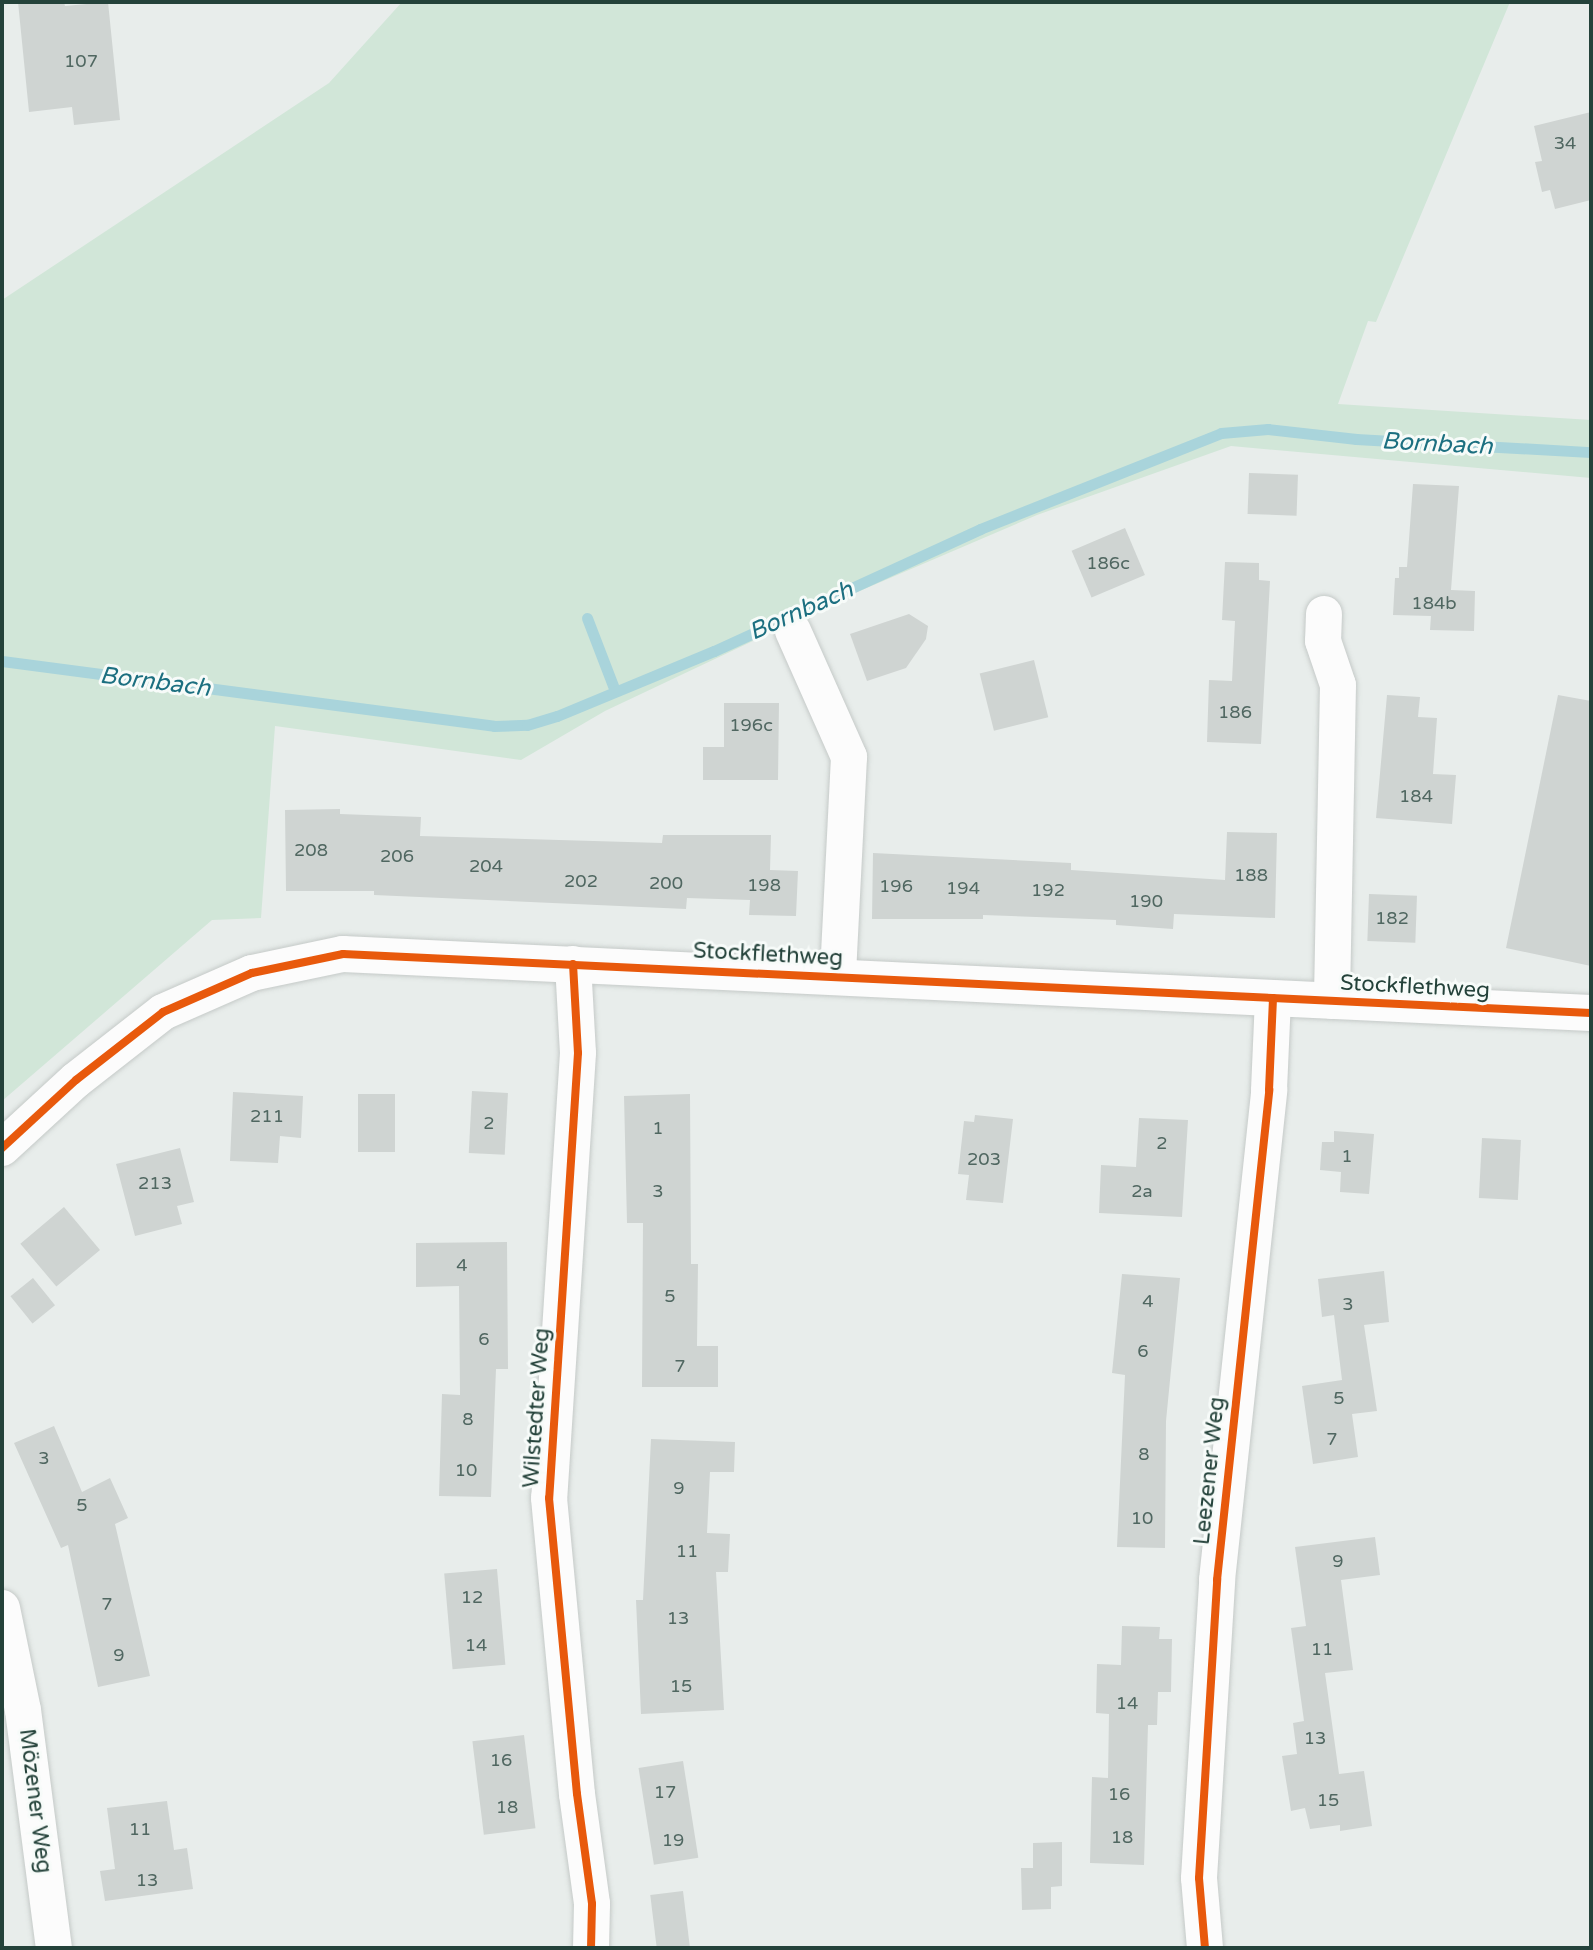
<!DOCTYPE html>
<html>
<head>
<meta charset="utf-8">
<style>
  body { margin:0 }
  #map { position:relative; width:1593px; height:1950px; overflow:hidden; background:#e8edeb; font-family:"Varela Round",sans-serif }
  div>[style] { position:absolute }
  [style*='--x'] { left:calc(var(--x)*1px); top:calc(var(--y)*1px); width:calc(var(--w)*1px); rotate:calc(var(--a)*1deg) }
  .green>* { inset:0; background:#d1e6d8 }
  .stream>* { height:11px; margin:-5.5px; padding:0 5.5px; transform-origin:5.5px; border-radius:5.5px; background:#a9d4db }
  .building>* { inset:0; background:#cfd4d2; transform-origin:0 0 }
  .roads { filter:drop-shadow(0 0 2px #c5cac8) drop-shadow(0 0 2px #c5cac8) }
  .street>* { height:36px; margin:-18px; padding:0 18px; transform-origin:18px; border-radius:18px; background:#fcfcfc }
  .cycleway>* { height:8px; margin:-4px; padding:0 4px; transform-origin:4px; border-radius:4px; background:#e8590c }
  span { translate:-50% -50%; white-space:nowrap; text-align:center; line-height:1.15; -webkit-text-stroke:6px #f7fbf9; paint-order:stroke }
  .number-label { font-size:18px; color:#506761 }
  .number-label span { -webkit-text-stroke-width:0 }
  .street-label { font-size:22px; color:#24423a }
  .water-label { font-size:24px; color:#1c6f80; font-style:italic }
  .frame { position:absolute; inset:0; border:4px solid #24423a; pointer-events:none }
</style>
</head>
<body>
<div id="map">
  <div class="green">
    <i style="clip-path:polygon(402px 2px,1510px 2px,1376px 322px,1368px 321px,1338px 404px,1591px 420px,1591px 478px,1231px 446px,1037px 515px,848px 596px,605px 711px,521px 760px,275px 726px,261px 918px,212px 920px,2px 1101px,2px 300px,329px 83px)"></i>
  </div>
  <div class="stream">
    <i style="--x:587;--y:618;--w:78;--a:69"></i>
    <i style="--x:2;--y:661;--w:496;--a:7.5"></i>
    <i style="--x:494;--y:726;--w:33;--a:-2"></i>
    <i style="--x:527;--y:725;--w:31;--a:-17"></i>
    <i style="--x:557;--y:716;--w:170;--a:-22.5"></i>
    <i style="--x:714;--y:651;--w:293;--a:-24.6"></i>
    <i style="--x:980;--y:529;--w:259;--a:-21.7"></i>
    <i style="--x:1221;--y:433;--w:47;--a:-4.9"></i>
    <i style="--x:1268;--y:429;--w:89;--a:6.5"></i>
    <i style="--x:1356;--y:439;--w:235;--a:3.2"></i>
  </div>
  <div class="building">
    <i style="clip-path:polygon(18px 2px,64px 2px,65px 6px,108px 2px,120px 120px,74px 125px,72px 107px,29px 112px)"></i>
    <i style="clip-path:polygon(1591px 112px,1591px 200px,1555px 209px,1550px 190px,1542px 192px,1535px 162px,1542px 161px,1534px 126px)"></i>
    <i style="left:1249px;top:473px;width:49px;height:41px;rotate:2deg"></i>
    <i style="clip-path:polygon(1413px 484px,1459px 486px,1451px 590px,1475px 591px,1474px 631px,1430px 630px,1431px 616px,1393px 615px,1395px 578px,1399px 578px,1399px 567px,1407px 567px)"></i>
    <i style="left:1125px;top:528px;width:51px;height:58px;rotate:67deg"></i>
    <i style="clip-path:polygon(1225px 562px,1259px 563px,1259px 580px,1270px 581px,1261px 744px,1207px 742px,1209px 680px,1232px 681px,1235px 621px,1222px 620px)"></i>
    <i style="clip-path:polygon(909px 614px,928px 626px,926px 639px,906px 668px,867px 681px,850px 634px)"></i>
    <i style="left:1034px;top:660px;width:59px;height:56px;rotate:76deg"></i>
    <i style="clip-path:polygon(1387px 695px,1420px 697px,1418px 717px,1437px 718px,1433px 774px,1456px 775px,1452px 824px,1376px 818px)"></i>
    <i style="clip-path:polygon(1558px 695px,1591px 701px,1591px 966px,1506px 948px)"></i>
    <i style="clip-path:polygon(724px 703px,779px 703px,778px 780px,703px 780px,703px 747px,724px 747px)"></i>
    <i style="clip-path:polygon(340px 809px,340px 814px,421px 817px,420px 836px,662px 843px,663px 835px,771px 835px,770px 870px,798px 871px,796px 916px,749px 915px,750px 900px,687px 898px,686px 909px,374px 895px,374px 891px,286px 891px,285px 810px)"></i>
    <i style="clip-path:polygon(1227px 832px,1277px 833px,1275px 918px,1174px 914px,1173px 929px,1116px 925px,1116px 920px,983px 915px,983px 919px,872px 919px,873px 853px,1071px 863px,1071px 870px,1225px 880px)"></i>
    <i style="left:1369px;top:894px;width:48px;height:47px;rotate:2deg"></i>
    <i style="left:472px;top:1091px;width:36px;height:62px;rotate:3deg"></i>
    <i style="clip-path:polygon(233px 1092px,303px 1096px,301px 1138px,280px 1136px,278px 1163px,230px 1161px)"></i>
    <i style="left:358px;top:1094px;width:37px;height:58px"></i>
    <i style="clip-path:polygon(690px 1094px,691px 1264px,698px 1264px,697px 1346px,718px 1346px,718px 1387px,642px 1387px,643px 1223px,627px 1223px,624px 1096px)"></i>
    <i style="clip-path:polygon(975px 1115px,1013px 1119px,1003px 1203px,966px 1200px,969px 1175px,958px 1174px,964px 1121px,974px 1122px)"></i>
    <i style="clip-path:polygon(1139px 1118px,1188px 1120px,1182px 1217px,1099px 1213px,1101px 1165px,1136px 1167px)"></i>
    <i style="clip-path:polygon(1334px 1131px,1374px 1134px,1369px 1194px,1340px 1192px,1341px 1172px,1320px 1170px,1322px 1142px,1334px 1142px)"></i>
    <i style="left:1482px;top:1138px;width:39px;height:60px;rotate:3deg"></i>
    <i style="clip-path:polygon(180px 1148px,194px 1202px,177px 1206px,182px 1224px,135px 1236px,116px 1164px)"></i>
    <i style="left:64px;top:1207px;width:56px;height:57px;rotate:50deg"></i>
    <i style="clip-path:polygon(507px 1242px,508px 1369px,496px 1369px,491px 1497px,439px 1496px,442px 1394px,460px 1395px,459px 1286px,416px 1287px,416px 1243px)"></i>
    <i style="clip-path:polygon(1384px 1271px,1389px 1322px,1364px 1325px,1377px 1411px,1352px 1414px,1358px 1457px,1313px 1464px,1302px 1386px,1342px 1380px,1334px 1315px,1322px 1317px,1318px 1279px)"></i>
    <i style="clip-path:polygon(1122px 1274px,1180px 1278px,1166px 1421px,1165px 1548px,1117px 1547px,1125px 1375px,1112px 1373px)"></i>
    <i style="left:33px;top:1278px;width:35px;height:29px;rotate:51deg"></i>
    <i style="clip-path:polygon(54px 1426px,82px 1492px,110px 1478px,128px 1518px,115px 1524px,150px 1676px,98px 1687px,68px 1545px,61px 1548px,14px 1443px)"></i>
    <i style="clip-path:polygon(651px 1439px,735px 1442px,734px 1472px,710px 1472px,707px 1533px,730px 1534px,728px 1572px,716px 1572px,724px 1710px,641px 1714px,636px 1600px,643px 1600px)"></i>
    <i style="clip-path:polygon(1375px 1537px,1380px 1575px,1341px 1580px,1353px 1670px,1325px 1673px,1339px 1774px,1364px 1771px,1372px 1826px,1340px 1831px,1340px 1825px,1310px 1829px,1305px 1808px,1291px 1811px,1282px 1756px,1297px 1754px,1293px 1723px,1304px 1721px,1291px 1628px,1306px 1626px,1295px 1547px)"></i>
    <i style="left:497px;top:1569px;width:96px;height:53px;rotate:85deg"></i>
    <i style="clip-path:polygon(1122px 1626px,1160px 1627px,1159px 1639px,1172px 1639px,1171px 1692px,1158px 1692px,1157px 1725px,1148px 1725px,1144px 1865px,1090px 1863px,1092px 1777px,1108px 1778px,1109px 1714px,1096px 1713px,1097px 1664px,1121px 1665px)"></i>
    <i style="left:524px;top:1735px;width:94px;height:52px;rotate:83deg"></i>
    <i style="left:683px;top:1761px;width:98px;height:45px;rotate:81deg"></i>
    <i style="clip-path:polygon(167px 1801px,174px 1850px,187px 1848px,193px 1889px,105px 1901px,100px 1871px,115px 1869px,107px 1808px)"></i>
    <i style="clip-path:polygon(1062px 1842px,1062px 1886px,1051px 1887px,1051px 1909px,1022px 1910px,1021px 1868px,1033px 1868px,1033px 1843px)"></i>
    <i style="left:683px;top:1891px;width:57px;height:33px;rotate:83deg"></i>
  </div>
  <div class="roads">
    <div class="street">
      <i style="--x:1324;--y:614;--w:27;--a:92"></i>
      <i style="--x:1323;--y:641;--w:46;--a:71.2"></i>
      <i style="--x:1338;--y:685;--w:316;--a:91.1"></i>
      <i style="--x:793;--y:631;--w:138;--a:66"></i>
      <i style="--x:849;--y:757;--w:220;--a:92.9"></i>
      <i style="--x:573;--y:964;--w:89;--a:86.8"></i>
      <i style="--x:578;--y:1053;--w:446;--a:93.7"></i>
      <i style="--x:549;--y:1498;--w:297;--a:84.6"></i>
      <i style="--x:577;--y:1794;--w:111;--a:82.2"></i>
      <i style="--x:592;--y:1904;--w:44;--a:91.3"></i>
      <i style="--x:2;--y:1148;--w:100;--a:-42.6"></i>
      <i style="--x:76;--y:1080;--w:110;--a:-38"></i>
      <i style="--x:163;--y:1012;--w:97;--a:-23.7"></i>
      <i style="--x:252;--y:973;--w:93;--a:-11.8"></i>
      <i style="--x:343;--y:954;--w:1249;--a:2.71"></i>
      <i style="--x:2;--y:1608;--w:104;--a:78.4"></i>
      <i style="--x:23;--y:1710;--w:240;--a:82.6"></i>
      <i style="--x:1205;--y:1948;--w:70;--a:-94.9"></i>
      <i style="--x:1199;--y:1878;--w:299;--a:-86.5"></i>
      <i style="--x:1217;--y:1580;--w:493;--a:-83.9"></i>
      <i style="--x:1269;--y:1090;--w:92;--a:-87.5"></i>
    </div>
  </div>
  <div class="cycleway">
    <i style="--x:573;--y:964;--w:89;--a:86.8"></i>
    <i style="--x:578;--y:1053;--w:446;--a:93.7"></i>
    <i style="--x:549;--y:1498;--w:297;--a:84.6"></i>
    <i style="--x:577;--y:1794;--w:111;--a:82.2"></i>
    <i style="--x:592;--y:1904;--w:44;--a:91.3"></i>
    <i style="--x:2;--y:1148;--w:100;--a:-42.6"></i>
    <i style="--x:76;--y:1080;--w:110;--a:-38"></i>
    <i style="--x:163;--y:1012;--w:97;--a:-23.7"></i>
    <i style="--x:252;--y:973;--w:93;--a:-11.8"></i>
    <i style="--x:343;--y:954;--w:1249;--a:2.71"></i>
    <i style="--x:1205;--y:1948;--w:70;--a:-94.9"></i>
    <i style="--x:1199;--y:1878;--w:299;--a:-86.5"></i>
    <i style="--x:1217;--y:1580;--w:493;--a:-83.9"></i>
    <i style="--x:1269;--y:1090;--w:92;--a:-87.5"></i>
  </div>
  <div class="number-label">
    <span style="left:81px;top:61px">107</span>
    <span style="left:1565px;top:143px">34</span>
    <span style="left:1108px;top:563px">186c</span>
    <span style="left:1434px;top:603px">184b</span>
    <span style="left:1235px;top:712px">186</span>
    <span style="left:751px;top:725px">196c</span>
    <span style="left:1416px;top:796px">184</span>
    <span style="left:311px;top:850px">208</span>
    <span style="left:397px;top:856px">206</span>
    <span style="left:486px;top:866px">204</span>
    <span style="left:1251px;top:875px">188</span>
    <span style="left:581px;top:881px">202</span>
    <span style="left:666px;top:883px">200</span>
    <span style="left:764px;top:885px">198</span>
    <span style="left:896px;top:886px">196</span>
    <span style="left:963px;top:888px">194</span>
    <span style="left:1048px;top:890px">192</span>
    <span style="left:1146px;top:901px">190</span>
    <span style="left:1392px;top:918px">182</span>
    <span style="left:267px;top:1116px">211</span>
    <span style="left:489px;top:1123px">2</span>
    <span style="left:658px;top:1128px">1</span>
    <span style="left:1162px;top:1143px">2</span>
    <span style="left:1347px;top:1156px">1</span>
    <span style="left:984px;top:1159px">203</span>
    <span style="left:155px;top:1183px">213</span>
    <span style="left:658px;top:1191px">3</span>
    <span style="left:1142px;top:1191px">2a</span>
    <span style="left:462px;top:1265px">4</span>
    <span style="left:670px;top:1296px">5</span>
    <span style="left:1148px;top:1301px">4</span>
    <span style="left:1348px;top:1304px">3</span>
    <span style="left:484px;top:1339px">6</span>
    <span style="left:1143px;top:1351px">6</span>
    <span style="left:680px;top:1366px">7</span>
    <span style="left:1339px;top:1398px">5</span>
    <span style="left:468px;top:1419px">8</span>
    <span style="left:1332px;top:1439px">7</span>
    <span style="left:1144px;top:1454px">8</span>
    <span style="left:44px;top:1458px">3</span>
    <span style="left:466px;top:1470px">10</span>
    <span style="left:679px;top:1488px">9</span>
    <span style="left:82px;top:1505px">5</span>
    <span style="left:1142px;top:1518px">10</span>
    <span style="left:687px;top:1551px">11</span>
    <span style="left:1338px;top:1561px">9</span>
    <span style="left:472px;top:1597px">12</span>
    <span style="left:107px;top:1604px">7</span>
    <span style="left:678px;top:1618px">13</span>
    <span style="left:476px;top:1645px">14</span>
    <span style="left:1322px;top:1649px">11</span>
    <span style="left:119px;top:1655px">9</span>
    <span style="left:681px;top:1686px">15</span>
    <span style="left:1127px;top:1703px">14</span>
    <span style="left:1315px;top:1738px">13</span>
    <span style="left:501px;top:1760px">16</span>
    <span style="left:665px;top:1792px">17</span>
    <span style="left:1119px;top:1794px">16</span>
    <span style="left:1328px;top:1800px">15</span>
    <span style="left:507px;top:1807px">18</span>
    <span style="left:140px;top:1829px">11</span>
    <span style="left:1122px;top:1837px">18</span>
    <span style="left:673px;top:1840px">19</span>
    <span style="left:147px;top:1880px">13</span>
  </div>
  <div class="street-label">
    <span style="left:768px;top:955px;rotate:3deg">Stockflethweg</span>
    <span style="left:1415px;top:987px;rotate:3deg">Stockflethweg</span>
    <span style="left:537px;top:1408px;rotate:-86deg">Wilstedter Weg</span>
    <span style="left:1210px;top:1471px;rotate:-84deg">Leezener Weg</span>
    <span style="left:35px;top:1801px;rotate:83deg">Mözener Weg</span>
  </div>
  <div class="water-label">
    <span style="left:1437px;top:444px;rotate:3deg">Bornbach</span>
    <span style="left:801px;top:611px;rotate:-24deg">Bornbach</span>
    <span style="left:155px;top:682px;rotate:7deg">Bornbach</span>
  </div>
  <div class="frame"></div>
</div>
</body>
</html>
